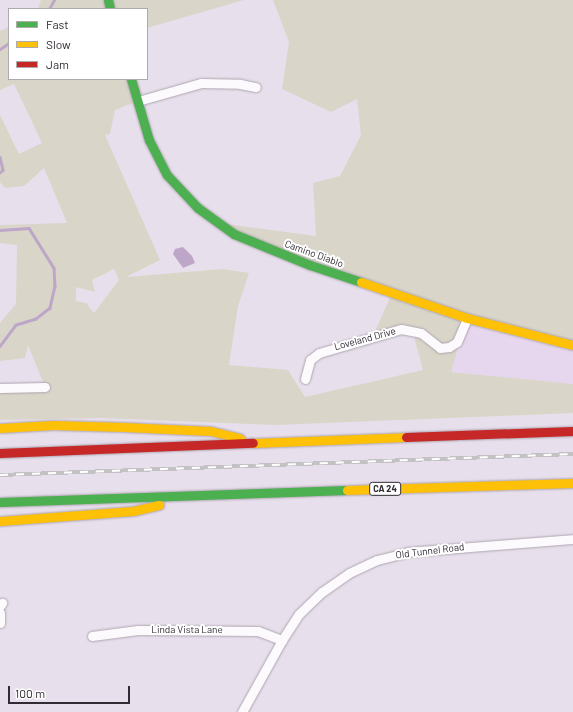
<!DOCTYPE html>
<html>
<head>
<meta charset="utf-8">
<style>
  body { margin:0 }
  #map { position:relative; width:573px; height:712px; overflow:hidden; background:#e8dfec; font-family:Barlow,sans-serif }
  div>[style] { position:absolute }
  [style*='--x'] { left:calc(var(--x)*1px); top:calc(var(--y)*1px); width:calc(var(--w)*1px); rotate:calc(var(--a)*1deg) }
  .built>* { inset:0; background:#e7d7ee }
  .green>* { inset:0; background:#dad5c9 }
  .water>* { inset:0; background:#bea6c8 }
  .stream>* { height:2.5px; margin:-1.25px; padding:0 1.25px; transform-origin:1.25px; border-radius:1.25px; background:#bea6c8 }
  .roads { filter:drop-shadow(0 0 1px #ada6b0) drop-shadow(0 0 1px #ada6b0) }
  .street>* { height:9px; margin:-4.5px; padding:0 4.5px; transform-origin:4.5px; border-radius:4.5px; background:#fcfafc }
  .fast>* { height:9px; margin:-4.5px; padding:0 4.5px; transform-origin:4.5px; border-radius:4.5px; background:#4caf50 }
  .slow>* { height:9px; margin:-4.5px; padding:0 4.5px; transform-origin:4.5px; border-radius:4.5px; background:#ffc107 }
  .jam>* { height:9px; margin:-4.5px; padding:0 4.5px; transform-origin:4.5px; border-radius:4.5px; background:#c62828 }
  .rail>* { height:4px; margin-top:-2px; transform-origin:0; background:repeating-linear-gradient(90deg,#fff 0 8px,#c3c1c4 0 16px); box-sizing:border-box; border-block:1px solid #c3c1c4 }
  span { translate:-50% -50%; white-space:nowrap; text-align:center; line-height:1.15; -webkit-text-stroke:4px #fff; paint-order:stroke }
  .shield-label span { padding:1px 3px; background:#fff; border:1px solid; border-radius:3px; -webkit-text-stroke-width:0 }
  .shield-label { font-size:9px; color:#312b34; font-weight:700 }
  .street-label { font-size:10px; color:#312b34 }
  .legend { position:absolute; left:8px; top:8px; width:140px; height:72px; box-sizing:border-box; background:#fff; border:1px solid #adaaae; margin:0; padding:5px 7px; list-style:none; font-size:12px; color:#312b34 }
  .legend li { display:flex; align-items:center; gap:8px; height:20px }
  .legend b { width:20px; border:1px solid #adaaae }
  .scale { position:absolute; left:8px; top:686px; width:122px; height:18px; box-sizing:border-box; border:2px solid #312b34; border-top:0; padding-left:5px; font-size:12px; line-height:14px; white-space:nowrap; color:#312b34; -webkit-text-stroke:3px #fff; paint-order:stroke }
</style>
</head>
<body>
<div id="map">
  <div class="built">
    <i style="clip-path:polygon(467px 318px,573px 345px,573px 384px,451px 372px)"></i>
  </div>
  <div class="green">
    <i style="clip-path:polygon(41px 0,244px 0,147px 28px,147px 9px,38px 9px)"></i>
    <i style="clip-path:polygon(evenodd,273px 0,573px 0,573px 345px,467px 318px,451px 372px,573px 384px,573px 413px,276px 425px,100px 418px,0 420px,0 388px,45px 387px,28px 345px,25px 358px,0 361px,0 323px,16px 304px,17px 245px,0 243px,0 225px,67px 223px,44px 168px,24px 186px,5px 188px,0 182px,0 115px,19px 154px,42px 143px,14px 84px,0 90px,0 31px,9px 27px,9px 79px,131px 79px,138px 101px,115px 110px,110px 134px,105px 135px,160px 260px,126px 277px,223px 269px,249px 273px,238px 306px,229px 365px,288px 370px,305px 397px,423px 370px,413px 333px,401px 329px,373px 336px,392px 293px,218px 223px,316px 236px,313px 183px,340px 176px,361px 135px,357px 99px,331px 112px,282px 89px,289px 42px,273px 0,114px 269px,119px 280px,94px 313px,86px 303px,76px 301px,76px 287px,95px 292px,92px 280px,114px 269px)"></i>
  </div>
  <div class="water">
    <i style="clip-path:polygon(183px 247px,192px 256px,195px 263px,183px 268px,173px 254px,175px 249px)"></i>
  </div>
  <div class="stream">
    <i style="--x:49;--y:9;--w:10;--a:-61"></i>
    <i style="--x:0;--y:49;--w:11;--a:-34"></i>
    <i style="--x:0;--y:157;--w:13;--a:77"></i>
    <i style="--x:3;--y:170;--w:4;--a:135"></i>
    <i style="--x:0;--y:230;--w:29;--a:-4"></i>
    <i style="--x:29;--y:228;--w:47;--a:58"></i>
    <i style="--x:54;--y:268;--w:18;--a:87"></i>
    <i style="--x:55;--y:286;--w:23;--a:103"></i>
    <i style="--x:50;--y:308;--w:18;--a:142"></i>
    <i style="--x:36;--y:319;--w:21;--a:163"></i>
    <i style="--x:16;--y:325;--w:26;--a:127"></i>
  </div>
  <div class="roads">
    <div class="street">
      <i style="--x:138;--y:101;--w:66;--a:-15.9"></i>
      <i style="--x:201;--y:83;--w:39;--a:1"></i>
      <i style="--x:240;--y:84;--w:16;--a:11"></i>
      <i style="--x:305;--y:379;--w:20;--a:-75"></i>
      <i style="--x:310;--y:360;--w:11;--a:-38"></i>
      <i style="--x:319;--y:353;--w:85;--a:-16.3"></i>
      <i style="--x:401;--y:329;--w:20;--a:11"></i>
      <i style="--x:421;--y:333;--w:24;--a:38"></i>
      <i style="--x:440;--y:348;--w:9;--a:-6"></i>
      <i style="--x:449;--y:347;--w:9;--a:-32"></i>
      <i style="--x:457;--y:342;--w:26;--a:-67"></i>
      <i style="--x:0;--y:388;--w:45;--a:-1.3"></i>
      <i style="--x:0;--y:606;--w:4;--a:-56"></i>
      <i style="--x:0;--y:613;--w:10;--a:90"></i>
      <i style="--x:92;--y:636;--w:46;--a:-7.4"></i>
      <i style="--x:138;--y:630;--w:120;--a:0.5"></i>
      <i style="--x:258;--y:631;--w:26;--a:21"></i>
      <i style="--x:242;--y:712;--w:82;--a:-60.9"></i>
      <i style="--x:282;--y:640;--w:31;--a:-57"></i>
      <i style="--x:299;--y:614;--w:32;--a:-44"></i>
      <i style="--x:322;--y:592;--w:33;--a:-35"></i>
      <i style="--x:349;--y:573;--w:31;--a:-25"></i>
      <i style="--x:377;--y:560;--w:32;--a:-14"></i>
      <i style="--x:408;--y:552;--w:166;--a:-4.5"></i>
    </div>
    <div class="fast">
      <i style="--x:108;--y:0;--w:9;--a:77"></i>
      <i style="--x:131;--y:79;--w:64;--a:73.6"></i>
      <i style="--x:149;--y:140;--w:39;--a:63"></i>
      <i style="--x:167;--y:175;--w:45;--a:46.8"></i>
      <i style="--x:198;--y:208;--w:44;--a:35.8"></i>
      <i style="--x:234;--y:234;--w:82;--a:22.2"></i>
      <i style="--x:310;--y:265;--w:54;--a:18.4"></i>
      <i style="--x:0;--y:502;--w:347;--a:-2"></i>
    </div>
    <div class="slow">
      <i style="--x:361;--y:282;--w:112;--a:18.8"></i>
      <i style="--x:467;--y:318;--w:109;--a:14.3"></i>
      <i style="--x:0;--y:428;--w:53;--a:-3.2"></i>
      <i style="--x:53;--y:425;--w:71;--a:1.6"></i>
      <i style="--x:124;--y:427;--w:87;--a:2.6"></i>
      <i style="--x:211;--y:431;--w:30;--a:14"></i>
      <i style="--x:253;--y:443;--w:153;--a:-2.2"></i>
      <i style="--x:347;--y:490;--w:226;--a:-1.8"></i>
      <i style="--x:0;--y:521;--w:133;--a:-4.3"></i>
      <i style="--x:133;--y:511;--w:27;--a:-13"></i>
    </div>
    <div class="jam">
      <i style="--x:406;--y:437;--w:167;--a:-2.1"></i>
      <i style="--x:0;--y:453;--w:253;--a:-2.3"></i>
    </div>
  </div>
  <div class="rail">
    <i style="--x:0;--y:475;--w:573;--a:-2.1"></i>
  </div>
  <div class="shield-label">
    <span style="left:385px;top:489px">CA 24</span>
  </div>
  <div class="street-label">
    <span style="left:314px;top:254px;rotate:20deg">Camino Diablo</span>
    <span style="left:365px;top:339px;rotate:-15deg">Loveland Drive</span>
    <span style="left:430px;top:551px;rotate:-7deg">Old Tunnel Road</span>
    <span style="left:187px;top:630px">Linda Vista Lane</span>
  </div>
  <ul class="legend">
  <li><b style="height:5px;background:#4caf50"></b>Fast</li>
  <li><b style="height:5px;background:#ffc107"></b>Slow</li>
  <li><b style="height:5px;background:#c62828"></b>Jam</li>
  </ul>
  <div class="scale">100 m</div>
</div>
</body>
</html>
